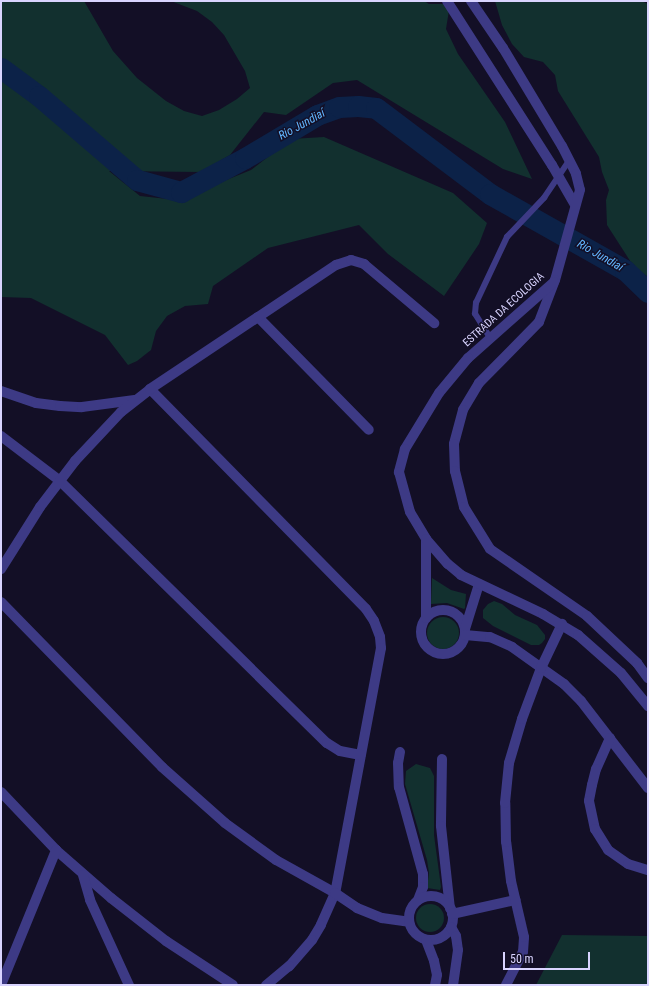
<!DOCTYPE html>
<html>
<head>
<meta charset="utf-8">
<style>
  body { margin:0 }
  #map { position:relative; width:649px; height:986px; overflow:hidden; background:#130f26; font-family:"Roboto Condensed",sans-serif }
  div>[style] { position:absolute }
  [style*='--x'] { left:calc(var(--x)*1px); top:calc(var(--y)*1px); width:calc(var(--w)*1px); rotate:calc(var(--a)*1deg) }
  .green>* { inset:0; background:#12302f }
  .round { border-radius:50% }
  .river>* { height:21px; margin:-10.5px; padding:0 10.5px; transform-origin:10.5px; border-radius:10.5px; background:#0c2248 }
  .service>* { height:5.5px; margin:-2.75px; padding:0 2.75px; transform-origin:2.75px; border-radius:2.75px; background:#3d3a85 }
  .minor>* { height:10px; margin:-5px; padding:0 5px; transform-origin:5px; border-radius:5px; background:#3d3a85 }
  .minor>.ring { margin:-5px; padding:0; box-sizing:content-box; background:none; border:10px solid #3d3a85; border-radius:50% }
  .tertiary>* { height:10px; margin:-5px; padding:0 5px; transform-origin:5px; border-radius:5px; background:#3d3a85 }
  span { translate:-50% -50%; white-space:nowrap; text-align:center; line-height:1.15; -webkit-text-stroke:3px #130f26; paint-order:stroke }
  .street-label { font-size:11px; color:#d9d4ff }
  .water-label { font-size:12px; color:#62b6ff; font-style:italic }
  .frame { position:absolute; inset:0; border:2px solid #d9d4ff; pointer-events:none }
  .scale { position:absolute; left:503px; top:952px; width:87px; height:18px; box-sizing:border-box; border:2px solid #d9d4ff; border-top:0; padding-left:5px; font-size:12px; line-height:14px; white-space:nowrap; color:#d9d4ff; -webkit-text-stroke:3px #130f26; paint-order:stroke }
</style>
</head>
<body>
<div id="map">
  <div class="green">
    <i style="clip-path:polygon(1px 1px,84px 1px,113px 51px,137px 78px,166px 101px,184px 111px,202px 116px,219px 110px,237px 99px,250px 88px,245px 71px,224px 35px,212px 22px,197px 11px,171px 1px,424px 1px,429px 4px,450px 4px,446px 29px,458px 54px,505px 122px,532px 179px,503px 169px,357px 80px,333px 83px,286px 115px,264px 112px,230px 155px,201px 172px,109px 171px,140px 196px,177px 200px,251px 170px,291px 139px,324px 137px,453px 193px,487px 223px,479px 244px,444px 296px,388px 254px,359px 225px,268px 248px,213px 286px,208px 304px,185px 306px,167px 316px,156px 331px,151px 350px,137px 361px,128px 365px,105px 335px,31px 298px,1px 297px)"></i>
    <i style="clip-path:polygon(495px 1px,641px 1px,648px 4px,648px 277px,634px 267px,607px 225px,606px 200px,609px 190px,602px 172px,599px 157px,558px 91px,555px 75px,543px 62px,524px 57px,512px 44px,502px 25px)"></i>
    <i style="clip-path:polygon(432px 578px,451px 590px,466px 594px,465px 608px,464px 609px,447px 603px,431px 604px)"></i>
    <i style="clip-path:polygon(494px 601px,502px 604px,515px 615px,537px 625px,545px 635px,545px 639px,542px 643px,539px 645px,531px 645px,493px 626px,483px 618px,483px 610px,488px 604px)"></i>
    <i class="round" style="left:427px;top:617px;width:32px;height:32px"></i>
    <i style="clip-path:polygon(416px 764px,430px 768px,434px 776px,434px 835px,441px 887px,440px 890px,427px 888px,429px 873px,427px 860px,405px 784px,406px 771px)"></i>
    <i class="round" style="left:416px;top:904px;width:28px;height:28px"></i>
    <i style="clip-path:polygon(562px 935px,648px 936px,648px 985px,536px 985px)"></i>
  </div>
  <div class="river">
    <i style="--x:1;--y:68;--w:47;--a:36.4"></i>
    <i style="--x:39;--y:96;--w:129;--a:40.6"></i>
    <i style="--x:137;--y:180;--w:46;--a:15.3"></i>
    <i style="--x:181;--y:192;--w:72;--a:-28"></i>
    <i style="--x:245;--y:158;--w:84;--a:-30.8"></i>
    <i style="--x:317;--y:115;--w:23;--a:-20"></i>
    <i style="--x:339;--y:107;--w:19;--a:-3"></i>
    <i style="--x:358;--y:106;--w:18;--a:6"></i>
    <i style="--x:376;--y:108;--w:143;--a:37"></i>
    <i style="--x:490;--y:194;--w:155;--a:29.4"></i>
    <i style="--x:625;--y:270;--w:32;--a:44"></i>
  </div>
  <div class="service">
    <i style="--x:490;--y:338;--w:28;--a:-122"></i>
    <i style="--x:475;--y:314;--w:11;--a:-85"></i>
    <i style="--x:476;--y:303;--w:73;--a:-64.8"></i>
    <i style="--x:507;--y:237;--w:54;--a:-46.5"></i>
    <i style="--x:544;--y:198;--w:45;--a:-56"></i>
  </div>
  <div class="minor">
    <i style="--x:258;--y:317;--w:158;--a:45.5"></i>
    <i style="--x:150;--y:389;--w:308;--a:45.5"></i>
    <i style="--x:366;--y:609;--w:14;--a:56"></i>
    <i style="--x:374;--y:621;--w:17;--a:69"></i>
    <i style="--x:380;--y:637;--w:11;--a:85"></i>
    <i style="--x:381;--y:648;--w:249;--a:100.6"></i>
    <i style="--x:335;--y:893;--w:35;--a:114"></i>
    <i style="--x:321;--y:925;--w:17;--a:121"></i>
    <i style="--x:312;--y:940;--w:35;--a:131"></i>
    <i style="--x:289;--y:966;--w:30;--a:140"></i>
    <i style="--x:1;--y:391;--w:37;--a:19"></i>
    <i style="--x:36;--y:403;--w:24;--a:7"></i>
    <i style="--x:60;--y:406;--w:22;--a:3"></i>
    <i style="--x:82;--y:407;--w:53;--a:-7.5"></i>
    <i style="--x:1;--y:436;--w:74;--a:37.3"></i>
    <i style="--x:60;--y:481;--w:374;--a:44.5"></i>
    <i style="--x:327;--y:743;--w:15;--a:32"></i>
    <i style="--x:340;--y:751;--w:21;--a:11"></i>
    <i style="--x:1;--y:569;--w:73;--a:-57.8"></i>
    <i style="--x:40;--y:507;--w:58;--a:-52.7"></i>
    <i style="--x:75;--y:461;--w:67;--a:-46.8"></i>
    <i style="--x:121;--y:412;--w:37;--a:-38"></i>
    <i style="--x:150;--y:389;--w:224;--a:-33.7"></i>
    <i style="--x:336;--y:265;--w:16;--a:-18"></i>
    <i style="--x:351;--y:260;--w:14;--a:17"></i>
    <i style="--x:364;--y:264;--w:92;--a:40.1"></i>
    <i style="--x:1;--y:602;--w:231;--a:45.7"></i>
    <i style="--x:162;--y:767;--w:84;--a:41.6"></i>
    <i style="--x:225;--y:823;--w:63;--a:36"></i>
    <i style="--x:276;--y:860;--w:68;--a:29.2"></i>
    <i style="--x:335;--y:893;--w:27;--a:34"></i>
    <i style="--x:357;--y:908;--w:27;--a:22"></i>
    <i style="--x:382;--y:918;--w:27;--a:8"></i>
    <i class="ring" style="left:421px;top:610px;width:34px;height:34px"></i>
    <i style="--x:426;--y:618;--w:79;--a:-90"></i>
    <i style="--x:465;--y:629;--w:47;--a:-72.7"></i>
    <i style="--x:465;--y:635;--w:25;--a:5"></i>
    <i style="--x:490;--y:637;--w:24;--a:24"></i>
    <i style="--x:512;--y:647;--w:64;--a:35.4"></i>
    <i style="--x:564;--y:684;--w:24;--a:45"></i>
    <i style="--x:581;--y:701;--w:110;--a:52.4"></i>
    <i style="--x:610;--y:738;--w:34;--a:114"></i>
    <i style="--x:596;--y:769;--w:16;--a:104"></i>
    <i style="--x:592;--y:785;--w:16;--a:101"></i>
    <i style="--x:589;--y:801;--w:29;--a:78"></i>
    <i style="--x:595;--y:829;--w:25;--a:58"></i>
    <i style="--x:608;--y:850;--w:24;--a:35"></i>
    <i style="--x:628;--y:864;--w:21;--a:17"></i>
    <i style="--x:400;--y:752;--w:11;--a:100"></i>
    <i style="--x:398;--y:763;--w:24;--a:88"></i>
    <i style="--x:399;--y:787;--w:90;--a:74.6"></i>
    <i style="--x:423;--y:874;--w:13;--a:90"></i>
    <i style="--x:423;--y:887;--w:14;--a:111"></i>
    <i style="--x:442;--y:759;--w:67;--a:90.9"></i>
    <i style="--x:441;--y:826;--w:83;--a:83.8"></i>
    <i style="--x:1;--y:792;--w:80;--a:46.5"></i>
    <i style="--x:56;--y:850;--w:73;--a:41.1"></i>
    <i style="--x:111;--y:898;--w:70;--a:38"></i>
    <i style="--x:166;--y:941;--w:80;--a:33.3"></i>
    <i style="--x:83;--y:875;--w:26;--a:74"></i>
    <i style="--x:90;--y:900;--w:94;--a:65.4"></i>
    <i class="ring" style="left:409px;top:896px;width:34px;height:34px"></i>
    <i style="--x:452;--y:914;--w:65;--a:-12.5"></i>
    <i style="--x:451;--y:927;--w:10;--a:61"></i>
    <i style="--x:456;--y:936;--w:14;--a:82"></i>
    <i style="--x:458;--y:950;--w:35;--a:98"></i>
    <i style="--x:426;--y:940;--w:22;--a:69"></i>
    <i style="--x:434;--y:961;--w:14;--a:78"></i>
    <i style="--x:437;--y:975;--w:10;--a:101"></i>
    <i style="--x:1;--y:985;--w:146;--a:-67.8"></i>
    <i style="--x:506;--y:985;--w:37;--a:-63"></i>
    <i style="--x:523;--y:952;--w:15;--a:-86"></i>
    <i style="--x:524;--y:937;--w:57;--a:-103.1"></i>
    <i style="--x:511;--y:881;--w:39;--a:-97"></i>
    <i style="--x:506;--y:842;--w:39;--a:-91"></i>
    <i style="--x:505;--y:803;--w:40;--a:-84.3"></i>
    <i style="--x:509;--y:763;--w:46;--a:-73.5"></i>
    <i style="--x:522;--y:719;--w:54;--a:-69.6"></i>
    <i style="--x:541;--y:668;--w:49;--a:-64.5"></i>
  </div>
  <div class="tertiary">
    <i style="--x:447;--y:1;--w:195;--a:57.4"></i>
    <i style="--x:552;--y:165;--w:46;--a:60.1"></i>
    <i style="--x:471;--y:1;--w:57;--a:55.8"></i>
    <i style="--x:503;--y:48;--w:114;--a:59"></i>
    <i style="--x:562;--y:146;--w:31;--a:63"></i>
    <i style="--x:576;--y:174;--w:16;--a:76"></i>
    <i style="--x:580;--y:190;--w:93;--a:105.5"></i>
    <i style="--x:555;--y:280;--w:45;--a:110.9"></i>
    <i style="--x:539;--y:322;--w:86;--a:134.5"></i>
    <i style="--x:479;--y:383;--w:31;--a:121"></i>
    <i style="--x:463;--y:410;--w:35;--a:105"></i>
    <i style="--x:454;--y:444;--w:27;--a:88"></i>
    <i style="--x:455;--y:471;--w:37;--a:76"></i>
    <i style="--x:464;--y:507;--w:49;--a:58.2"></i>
    <i style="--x:490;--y:549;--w:118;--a:34.6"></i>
    <i style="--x:587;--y:616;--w:69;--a:43.2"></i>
    <i style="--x:637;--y:663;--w:19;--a:54"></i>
    <i style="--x:554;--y:282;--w:115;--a:138.5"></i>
    <i style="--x:468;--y:358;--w:45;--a:129.6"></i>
    <i style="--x:439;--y:393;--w:66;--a:121.3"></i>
    <i style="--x:405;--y:449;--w:24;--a:105"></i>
    <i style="--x:399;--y:472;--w:41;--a:74.6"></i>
    <i style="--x:410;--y:512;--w:31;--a:59"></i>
    <i style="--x:426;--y:539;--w:33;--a:49"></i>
    <i style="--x:448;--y:564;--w:17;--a:40"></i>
    <i style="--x:461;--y:575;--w:91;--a:25.4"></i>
    <i style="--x:543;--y:614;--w:41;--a:31"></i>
    <i style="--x:578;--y:635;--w:57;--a:41.5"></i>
    <i style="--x:621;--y:673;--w:43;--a:50.7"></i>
  </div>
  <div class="street-label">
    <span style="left:504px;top:310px;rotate:-42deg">ESTRADA DA ECOLOGIA</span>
  </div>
  <div class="water-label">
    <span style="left:302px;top:125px;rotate:-29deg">Rio Jundiaí</span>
    <span style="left:600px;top:256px;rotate:30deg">Rio Jundiaí</span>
  </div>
  <div class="frame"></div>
  <div class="scale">50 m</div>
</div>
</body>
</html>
